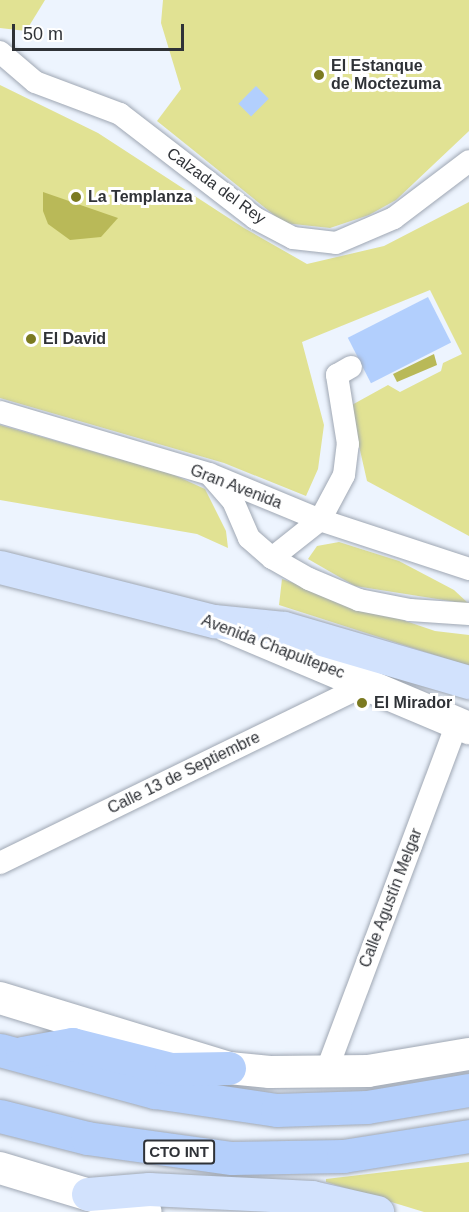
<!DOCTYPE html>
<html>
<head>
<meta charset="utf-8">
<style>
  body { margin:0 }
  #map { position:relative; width:469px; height:1212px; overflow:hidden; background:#edf4fe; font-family:Helvetica,sans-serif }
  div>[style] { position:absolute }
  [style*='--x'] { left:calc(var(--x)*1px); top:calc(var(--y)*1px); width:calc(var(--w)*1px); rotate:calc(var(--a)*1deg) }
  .green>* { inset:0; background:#e1e293 }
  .water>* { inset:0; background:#b9b958 }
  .building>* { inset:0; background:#b2cffd; transform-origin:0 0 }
  .roads { filter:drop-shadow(0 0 2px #9fa7b3) drop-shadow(0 0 2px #9fa7b3) }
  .street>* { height:22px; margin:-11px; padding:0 11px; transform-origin:11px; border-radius:11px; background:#fff }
  .secondary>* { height:32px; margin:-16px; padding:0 16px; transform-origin:16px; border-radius:16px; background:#fff }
  .primary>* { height:33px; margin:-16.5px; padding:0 16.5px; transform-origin:16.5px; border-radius:16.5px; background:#d2e2fd }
  .highway>* { height:33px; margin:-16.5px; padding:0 16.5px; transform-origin:16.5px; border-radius:16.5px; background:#b4cffb }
  .dots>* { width:16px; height:16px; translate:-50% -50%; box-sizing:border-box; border:3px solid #fff; border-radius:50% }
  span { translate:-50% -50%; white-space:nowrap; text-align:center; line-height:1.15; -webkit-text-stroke:6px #fff; paint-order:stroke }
  .shield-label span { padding:2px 4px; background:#fff; border:2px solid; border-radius:4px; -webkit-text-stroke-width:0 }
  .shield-label { font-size:15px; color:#2f3237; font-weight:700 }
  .poi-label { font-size:16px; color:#2f3237; font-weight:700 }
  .left { translate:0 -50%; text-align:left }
  .street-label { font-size:16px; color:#2f3237 }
  .scale { position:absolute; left:12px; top:24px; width:172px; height:27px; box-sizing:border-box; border:3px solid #2f3237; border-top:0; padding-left:8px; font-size:18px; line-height:21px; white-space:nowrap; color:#2f3237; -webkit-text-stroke:4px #fff; paint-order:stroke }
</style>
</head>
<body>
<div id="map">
  <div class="green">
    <i style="clip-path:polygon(0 0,45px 0,26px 31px,0 28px)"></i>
    <i style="clip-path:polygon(163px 0,469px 0,469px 131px,396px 200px,369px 215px,330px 228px,284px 223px,157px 121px,181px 89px,161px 23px)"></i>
    <i style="clip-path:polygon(0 85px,98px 133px,244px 228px,307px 264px,384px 246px,469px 202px,469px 536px,367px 481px,350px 406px,388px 385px,400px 392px,441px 371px,443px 363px,462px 354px,430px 290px,302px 342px,324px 425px,318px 469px,306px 496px,224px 463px,0 398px)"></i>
    <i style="clip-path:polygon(0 425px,172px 474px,205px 489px,226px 531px,228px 548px,197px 534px,0 500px)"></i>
    <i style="clip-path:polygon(339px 542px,399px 561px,454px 590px,469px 604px,355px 586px,308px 559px,317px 546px)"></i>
    <i style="clip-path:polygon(282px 579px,435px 631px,469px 635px,469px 666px,279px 605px)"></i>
    <i style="clip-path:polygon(469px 1162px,469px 1212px,424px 1212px,326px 1182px,326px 1179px)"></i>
  </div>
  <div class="water">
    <i style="clip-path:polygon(43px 192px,118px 218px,101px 237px,70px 240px,48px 224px,43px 211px)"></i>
    <i style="clip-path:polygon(434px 354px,437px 365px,397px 382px,393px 374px)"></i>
  </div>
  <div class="building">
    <i style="left:256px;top:86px;width:18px;height:25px;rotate:45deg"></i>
    <i style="left:428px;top:297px;width:51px;height:90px;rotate:63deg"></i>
  </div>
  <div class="roads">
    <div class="street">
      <i style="--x:0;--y:52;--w:46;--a:40.6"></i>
      <i style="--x:35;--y:82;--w:91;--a:20.6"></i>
      <i style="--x:120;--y:114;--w:170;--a:37.6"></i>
      <i style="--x:255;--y:218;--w:43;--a:27.8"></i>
      <i style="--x:293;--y:238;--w:43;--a:6.6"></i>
      <i style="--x:336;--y:243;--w:63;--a:-23.3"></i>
      <i style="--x:394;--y:218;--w:94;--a:-37.2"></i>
      <i style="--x:0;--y:412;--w:218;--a:16.5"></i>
      <i style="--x:209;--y:474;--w:120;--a:22.5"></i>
      <i style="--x:320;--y:520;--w:157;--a:18.2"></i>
      <i style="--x:212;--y:477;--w:32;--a:49"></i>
      <i style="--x:233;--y:501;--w:40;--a:66.6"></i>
      <i style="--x:249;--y:538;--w:30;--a:41"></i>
      <i style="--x:272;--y:558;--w:43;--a:29.6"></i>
      <i style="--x:309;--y:579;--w:54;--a:22.8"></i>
      <i style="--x:359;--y:600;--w:52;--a:11.1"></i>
      <i style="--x:410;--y:610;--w:59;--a:3.9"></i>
      <i style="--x:272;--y:558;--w:61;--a:-38.4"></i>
      <i style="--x:320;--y:520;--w:51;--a:-61.9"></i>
      <i style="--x:344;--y:475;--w:31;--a:-83"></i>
      <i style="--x:348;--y:444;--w:70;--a:-99.1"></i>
      <i style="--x:337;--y:375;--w:16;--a:-30"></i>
      <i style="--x:0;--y:863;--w:408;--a:-26"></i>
      <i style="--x:326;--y:1072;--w:373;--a:-69.4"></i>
    </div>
    <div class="secondary">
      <i style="--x:227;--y:626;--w:263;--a:22.9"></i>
      <i style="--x:0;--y:998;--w:239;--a:17"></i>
      <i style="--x:229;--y:1068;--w:41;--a:5.6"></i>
      <i style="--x:270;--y:1072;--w:98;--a:-0.6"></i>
      <i style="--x:368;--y:1071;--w:102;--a:-9.6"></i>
      <i style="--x:0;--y:1168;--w:152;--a:16.8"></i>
    </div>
    <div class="primary">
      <i style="--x:0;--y:567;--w:221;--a:14.2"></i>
      <i style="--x:214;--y:621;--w:70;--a:5.7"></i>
      <i style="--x:284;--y:628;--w:193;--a:16.3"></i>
      <i style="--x:88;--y:1194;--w:61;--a:-4.7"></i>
      <i style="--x:149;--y:1189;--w:163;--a:2.8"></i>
      <i style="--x:312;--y:1197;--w:67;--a:13"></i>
    </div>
    <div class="highway">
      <i style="--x:0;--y:1050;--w:161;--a:15.2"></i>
      <i style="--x:155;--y:1092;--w:123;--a:8.4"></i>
      <i style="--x:277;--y:1110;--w:90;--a:-1.9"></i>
      <i style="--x:367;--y:1107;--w:103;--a:-9.5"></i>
      <i style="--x:22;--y:1053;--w:51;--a:-10.2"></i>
      <i style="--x:72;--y:1044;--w:102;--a:14.2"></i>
      <i style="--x:171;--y:1069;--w:58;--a:-1"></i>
      <i style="--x:0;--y:1116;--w:90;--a:14.2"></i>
      <i style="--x:87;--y:1138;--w:146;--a:7.9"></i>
      <i style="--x:232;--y:1158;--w:111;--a:-1"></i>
      <i style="--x:343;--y:1156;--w:128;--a:-9"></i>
    </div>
  </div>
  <div class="dots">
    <i style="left:319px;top:75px;background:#7b7a21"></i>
    <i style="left:76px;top:197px;background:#7b7a21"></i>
    <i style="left:31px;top:339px;background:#7b7a21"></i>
    <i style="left:362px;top:703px;background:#7b7a21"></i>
  </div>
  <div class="shield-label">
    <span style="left:179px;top:1152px">CTO INT</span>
  </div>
  <div class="poi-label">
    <span class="left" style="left:331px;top:75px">El Estanque<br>de Moctezuma</span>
    <span class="left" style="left:88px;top:197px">La Templanza</span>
    <span class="left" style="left:43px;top:339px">El David</span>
    <span class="left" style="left:374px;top:703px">El Mirador</span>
  </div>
  <div class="street-label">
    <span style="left:216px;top:186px;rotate:36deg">Calzada del Rey</span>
    <span style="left:236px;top:487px;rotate:21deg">Gran Avenida</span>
    <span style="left:273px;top:647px;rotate:21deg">Avenida Chapultepec</span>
    <span style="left:184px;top:773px;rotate:-26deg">Calle 13 de Septiembre</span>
    <span style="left:391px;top:898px;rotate:-69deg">Calle Agustín Melgar</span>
  </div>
  <div class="scale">50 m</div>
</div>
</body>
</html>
